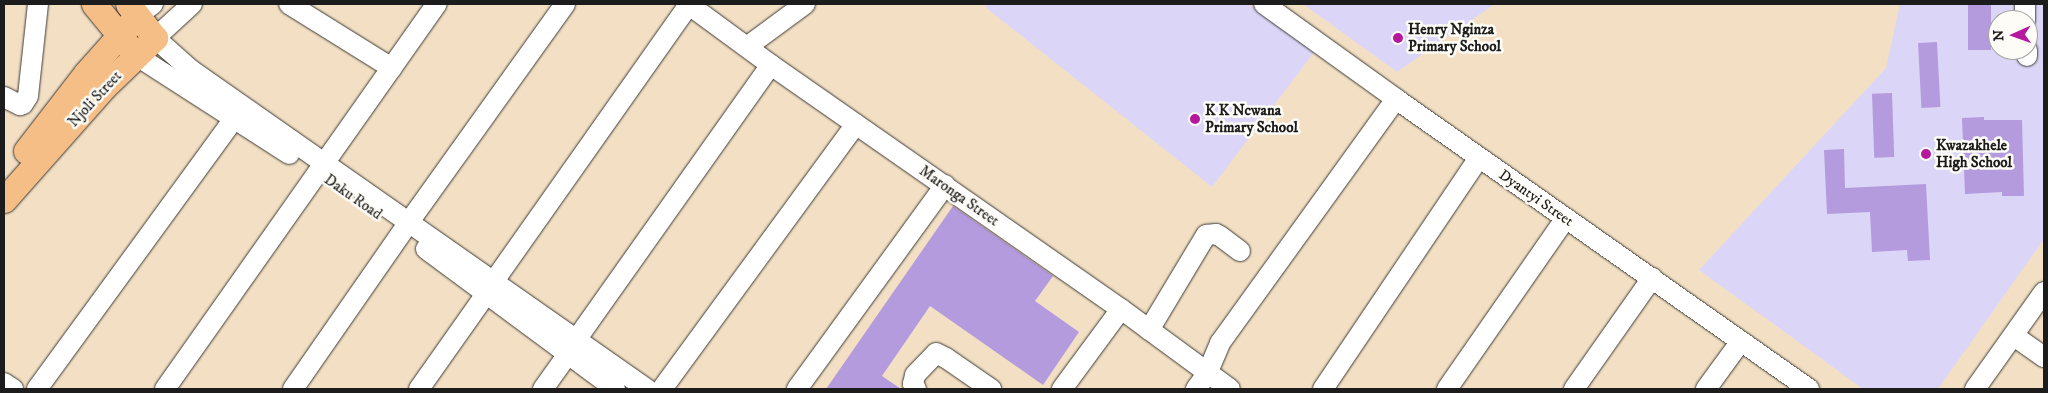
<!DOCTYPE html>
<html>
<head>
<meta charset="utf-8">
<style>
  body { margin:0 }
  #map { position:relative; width:2048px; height:393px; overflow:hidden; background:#f3e0c4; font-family:"IM FELL DW Pica",serif }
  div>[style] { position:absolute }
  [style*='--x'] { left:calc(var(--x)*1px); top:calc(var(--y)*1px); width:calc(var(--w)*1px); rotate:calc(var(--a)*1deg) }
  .built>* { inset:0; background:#dbd6f7 }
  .building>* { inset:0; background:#b49bde; transform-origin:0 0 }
  .roads { filter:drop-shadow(0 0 1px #3c3935) drop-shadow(0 0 1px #3c3935) }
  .minor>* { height:20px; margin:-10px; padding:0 10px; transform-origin:10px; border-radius:10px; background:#fff }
  .major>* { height:25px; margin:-12.5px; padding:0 12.5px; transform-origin:12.5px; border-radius:12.5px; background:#f6be87 }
  .dots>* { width:14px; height:14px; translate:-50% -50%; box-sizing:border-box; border:2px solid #fdfcf7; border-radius:50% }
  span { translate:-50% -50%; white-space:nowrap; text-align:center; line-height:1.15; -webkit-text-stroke:5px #fdfcf7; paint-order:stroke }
  .poi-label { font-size:15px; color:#1c1c1c; font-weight:700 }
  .left { translate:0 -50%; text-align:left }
  .street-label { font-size:15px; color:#1c1c1c }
  .frame { position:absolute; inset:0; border:5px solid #1c1c1c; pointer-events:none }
  .north { position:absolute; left:1988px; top:10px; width:50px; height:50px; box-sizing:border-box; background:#fdfcf7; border:1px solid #a3a29f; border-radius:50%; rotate:268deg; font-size:14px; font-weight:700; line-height:20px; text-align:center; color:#1c1c1c }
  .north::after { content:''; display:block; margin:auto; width:18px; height:22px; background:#b5179e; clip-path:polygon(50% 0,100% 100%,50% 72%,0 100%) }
</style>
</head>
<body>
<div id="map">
  <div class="built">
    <i style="clip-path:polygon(988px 4px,1248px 4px,1315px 51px,1212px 187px,985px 7px)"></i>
    <i style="clip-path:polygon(1303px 4px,1495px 4px,1397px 72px)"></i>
    <i style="clip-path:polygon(evenodd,1900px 4px,2044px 4px,2044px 239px,1938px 389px,1863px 389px,1699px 270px,1886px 68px,1900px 4px,1998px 20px,2028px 20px,2028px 50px,1998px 50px,1998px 20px)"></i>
  </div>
  <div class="building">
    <i style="left:1968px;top:4px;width:23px;height:46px"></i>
    <i style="left:1937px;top:42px;width:65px;height:19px;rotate:87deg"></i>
    <i style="left:1892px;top:93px;width:64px;height:20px;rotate:88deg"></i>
    <i style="clip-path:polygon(1984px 117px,1984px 120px,2022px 120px,2024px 196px,2002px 196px,2002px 192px,1965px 194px,1962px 118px)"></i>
    <i style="clip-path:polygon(1844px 149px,1845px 188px,1926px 184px,1930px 260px,1908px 261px,1907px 250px,1872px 252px,1870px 212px,1827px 214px,1824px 150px)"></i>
    <i style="clip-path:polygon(953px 206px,1053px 276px,1035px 301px,1079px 332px,1043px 385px,930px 306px,882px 376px,901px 389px,826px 389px)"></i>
  </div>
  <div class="roads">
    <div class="minor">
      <i style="--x:192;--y:4;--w:50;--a:137.4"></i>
      <i style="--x:155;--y:38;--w:48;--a:41.6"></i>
      <i style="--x:191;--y:70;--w:557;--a:34.98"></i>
      <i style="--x:289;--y:4;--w:121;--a:31.9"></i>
      <i style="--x:688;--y:4;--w:103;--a:36.3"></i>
      <i style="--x:771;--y:65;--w:427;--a:34.9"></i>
      <i style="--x:1121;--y:309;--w:135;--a:36.3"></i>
      <i style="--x:1264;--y:4;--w:163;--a:35.7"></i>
      <i style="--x:1396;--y:99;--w:505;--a:35.08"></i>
      <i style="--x:137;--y:16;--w:20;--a:-37"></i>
      <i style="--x:2025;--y:20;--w:16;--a:-90"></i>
      <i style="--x:748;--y:46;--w:71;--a:-36.4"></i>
      <i style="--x:2027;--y:50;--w:6;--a:90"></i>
      <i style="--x:137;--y:56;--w:181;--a:32.8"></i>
      <i style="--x:4;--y:97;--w:18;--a:27"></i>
      <i style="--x:20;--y:105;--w:3;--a:-18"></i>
      <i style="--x:23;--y:104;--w:9;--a:-58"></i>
      <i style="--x:28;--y:96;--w:93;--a:-83.8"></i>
      <i style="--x:426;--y:249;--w:235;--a:36.5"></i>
      <i style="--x:494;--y:281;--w:338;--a:-54.8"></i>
      <i style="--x:1149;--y:330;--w:111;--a:-59"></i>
      <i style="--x:1206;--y:235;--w:10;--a:-6"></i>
      <i style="--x:1216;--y:234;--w:4;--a:27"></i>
      <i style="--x:1220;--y:236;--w:25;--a:37"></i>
      <i style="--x:2014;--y:336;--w:37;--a:35"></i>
      <i style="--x:576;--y:340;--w:337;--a:-54.7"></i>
      <i style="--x:4;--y:383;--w:11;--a:34"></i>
      <i style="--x:37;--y:389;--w:333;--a:-53.9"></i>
      <i style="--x:165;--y:389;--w:471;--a:-54.8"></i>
      <i style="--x:293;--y:389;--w:203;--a:-55.2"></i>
      <i style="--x:409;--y:222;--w:268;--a:-54.4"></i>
      <i style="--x:419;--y:389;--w:116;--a:-54.8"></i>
      <i style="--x:543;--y:389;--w:43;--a:-54.5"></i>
      <i style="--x:662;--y:389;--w:328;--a:-53.8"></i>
      <i style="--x:797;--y:389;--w:252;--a:-54"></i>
      <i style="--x:916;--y:389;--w:6;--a:-121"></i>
      <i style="--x:913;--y:384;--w:9;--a:-77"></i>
      <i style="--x:915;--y:375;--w:30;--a:-46"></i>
      <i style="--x:936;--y:353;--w:11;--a:27"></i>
      <i style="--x:946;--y:358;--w:55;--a:34.6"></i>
      <i style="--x:1062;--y:389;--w:99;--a:-53.6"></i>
      <i style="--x:1196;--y:389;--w:19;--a:-54"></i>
      <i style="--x:1207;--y:374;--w:34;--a:-67"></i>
      <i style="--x:1220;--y:343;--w:301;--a:-54.2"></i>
      <i style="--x:1323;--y:389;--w:279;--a:-56"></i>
      <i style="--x:1447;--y:389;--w:208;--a:-55.2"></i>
      <i style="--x:1574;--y:389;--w:136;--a:-54.9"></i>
      <i style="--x:1706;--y:389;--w:59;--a:-53.9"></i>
      <i style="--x:1975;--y:389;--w:119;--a:-54.6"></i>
    </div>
    <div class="major">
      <i style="--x:94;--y:4;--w:57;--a:50.7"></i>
      <i style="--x:26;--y:151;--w:98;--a:-52.4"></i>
      <i style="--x:86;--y:73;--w:76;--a:-48.2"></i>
      <i style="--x:4;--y:200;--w:151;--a:-48.5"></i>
      <i style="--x:104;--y:87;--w:71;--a:-43.9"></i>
      <i style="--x:155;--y:38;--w:43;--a:-128.5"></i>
    </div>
  </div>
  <div class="dots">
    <i style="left:1398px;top:38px;background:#b5179e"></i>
    <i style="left:1195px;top:119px;background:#b5179e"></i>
    <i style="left:1926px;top:154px;background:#b5179e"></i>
  </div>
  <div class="poi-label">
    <span class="left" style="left:1408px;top:38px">Henry Nginza<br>Primary School</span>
    <span class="left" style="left:1205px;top:119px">K K Ncwana<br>Primary School</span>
    <span class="left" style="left:1936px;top:154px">Kwazakhele<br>High School</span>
  </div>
  <div class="street-label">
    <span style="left:95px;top:99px;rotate:-47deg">Njoli Street</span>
    <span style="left:959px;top:196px;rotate:35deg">Maronga Street</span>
    <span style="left:353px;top:197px;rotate:35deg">Daku Road</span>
    <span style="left:1536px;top:198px;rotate:35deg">Dyantyi Street</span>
  </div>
  <div class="frame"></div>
  <div class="north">N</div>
</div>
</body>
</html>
